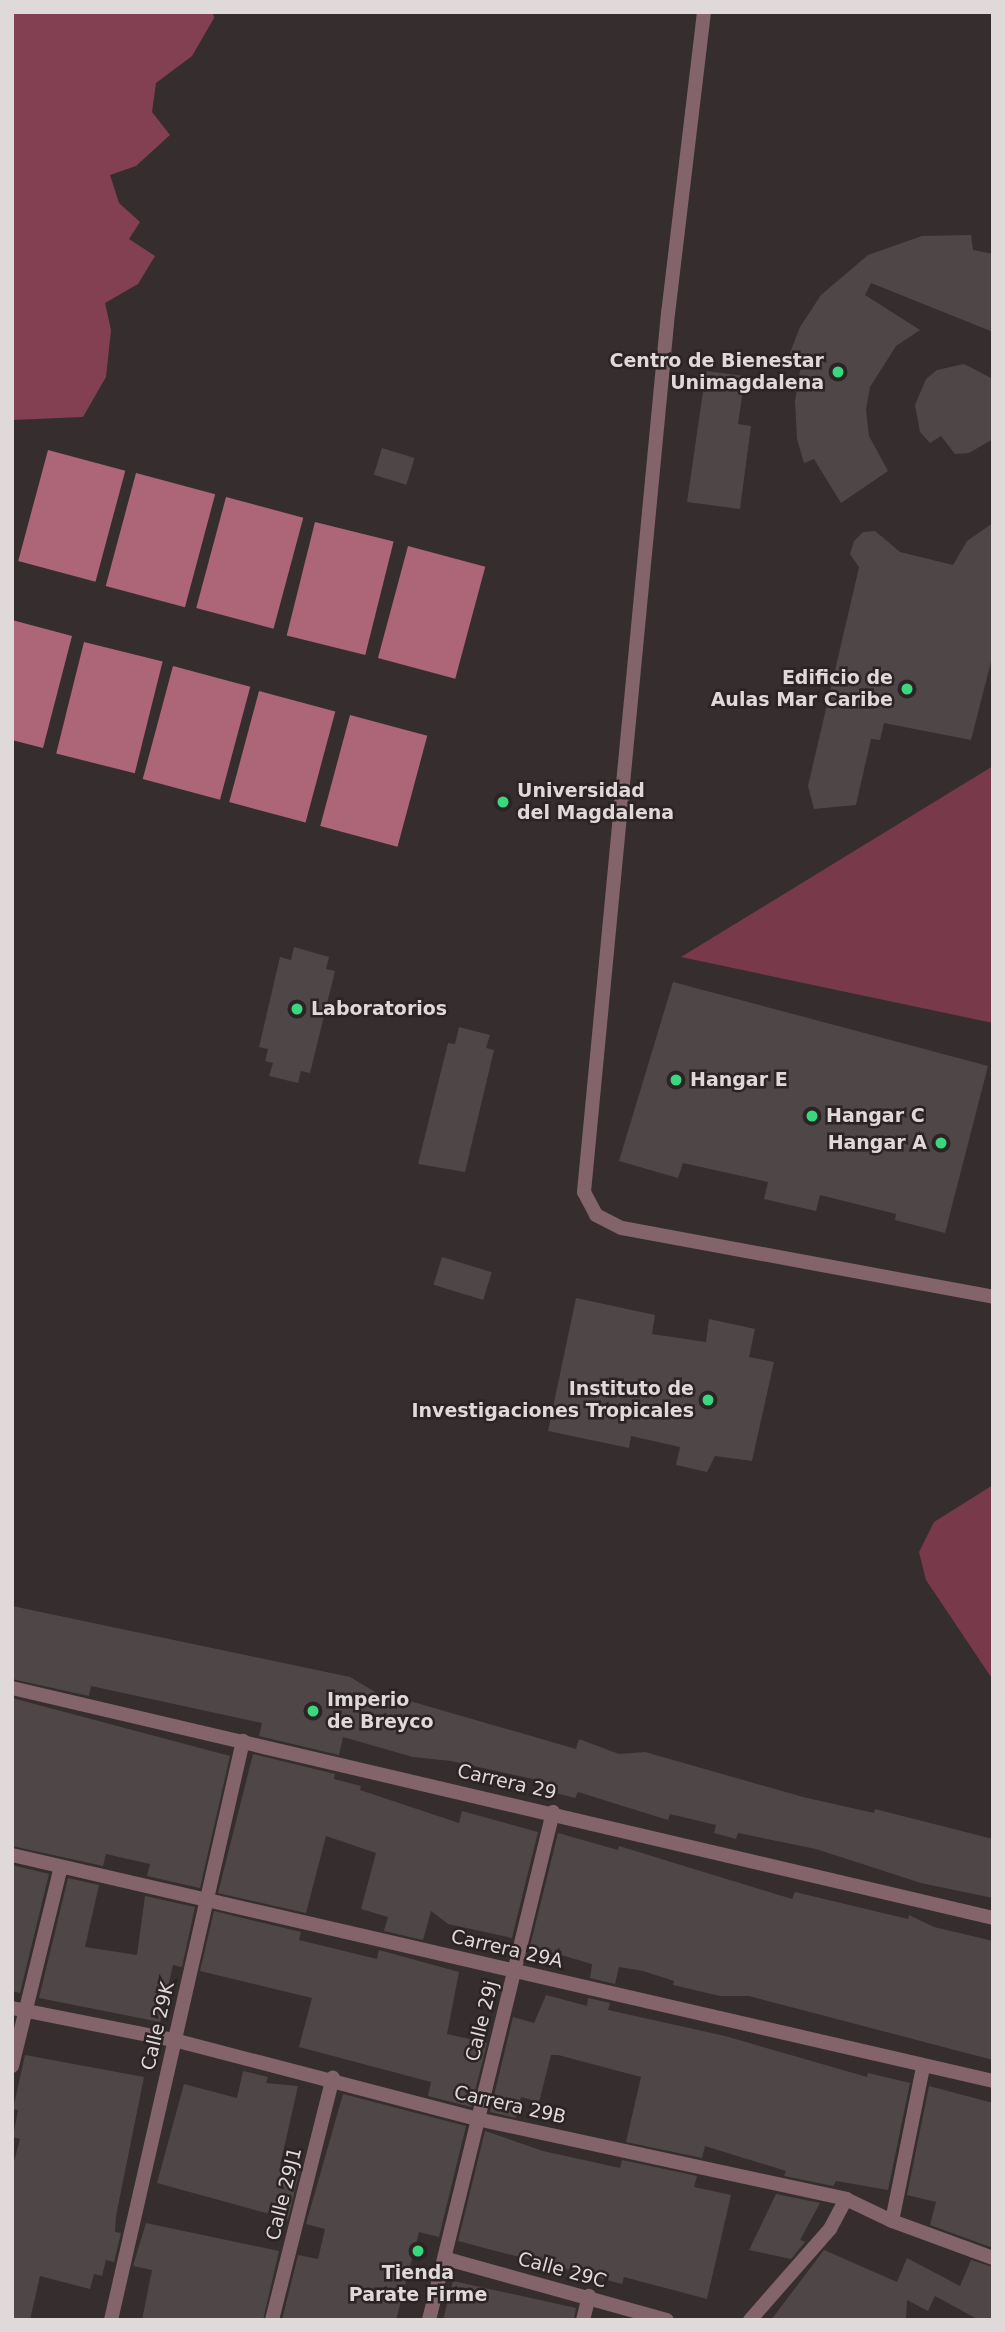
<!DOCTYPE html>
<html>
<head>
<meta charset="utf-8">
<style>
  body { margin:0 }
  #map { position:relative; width:1005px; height:2332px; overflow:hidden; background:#362d2f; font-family:"DejaVu Sans",sans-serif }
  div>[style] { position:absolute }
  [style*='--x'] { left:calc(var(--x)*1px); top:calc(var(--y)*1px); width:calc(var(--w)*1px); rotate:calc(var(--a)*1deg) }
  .green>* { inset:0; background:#783a4b }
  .forest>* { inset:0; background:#824052 }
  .water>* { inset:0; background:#ad6678; transform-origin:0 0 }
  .building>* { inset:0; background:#4f4648; transform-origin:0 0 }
  .street>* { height:14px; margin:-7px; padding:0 7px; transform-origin:7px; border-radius:7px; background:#83646b }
  .dots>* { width:19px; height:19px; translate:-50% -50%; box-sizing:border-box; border:4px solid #2c2325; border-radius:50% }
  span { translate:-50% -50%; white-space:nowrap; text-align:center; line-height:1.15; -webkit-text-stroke:5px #2c2325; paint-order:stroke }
  .poi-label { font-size:19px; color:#dfd9da; font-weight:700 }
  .right { translate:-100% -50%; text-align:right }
  .left { translate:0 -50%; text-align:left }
  .street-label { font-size:19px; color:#dfd9da }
  .frame { position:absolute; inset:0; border:14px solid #dfd9da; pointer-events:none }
</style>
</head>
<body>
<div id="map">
  <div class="green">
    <i style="clip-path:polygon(993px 766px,993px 1023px,681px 957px)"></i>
    <i style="clip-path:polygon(993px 1485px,993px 1680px,926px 1580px,919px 1552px,934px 1522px)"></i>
  </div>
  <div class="forest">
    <i style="clip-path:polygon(12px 12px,213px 12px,214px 18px,192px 56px,156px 83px,152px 112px,170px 135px,136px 166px,110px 175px,119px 203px,140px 222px,129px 239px,155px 256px,138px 284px,105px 303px,111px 330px,106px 377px,83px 417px,12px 420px)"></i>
  </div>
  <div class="water">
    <i style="left:48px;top:450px;width:80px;height:115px;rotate:15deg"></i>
    <i style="left:136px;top:473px;width:82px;height:117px;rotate:15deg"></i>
    <i style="left:226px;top:497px;width:80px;height:115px;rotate:15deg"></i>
    <i style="left:315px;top:522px;width:81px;height:117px;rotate:14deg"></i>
    <i style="left:408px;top:546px;width:80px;height:116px;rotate:15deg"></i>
    <i style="clip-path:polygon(12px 620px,72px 636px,43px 748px,12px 740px)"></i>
    <i style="left:84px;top:642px;width:81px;height:115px;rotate:14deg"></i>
    <i style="left:173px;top:666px;width:80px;height:117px;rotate:15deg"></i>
    <i style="left:259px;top:691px;width:79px;height:115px;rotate:15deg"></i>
    <i style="left:350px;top:715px;width:80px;height:115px;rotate:15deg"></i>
  </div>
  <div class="building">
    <i style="clip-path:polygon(971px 235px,973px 250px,993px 254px,993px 332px,871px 283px,865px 295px,920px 330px,896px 346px,870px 387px,866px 410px,869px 436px,888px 471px,841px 503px,814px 459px,804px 463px,797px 439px,795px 401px,802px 359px,790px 353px,800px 327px,821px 295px,868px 255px,922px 236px)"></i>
    <i style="clip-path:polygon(964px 364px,993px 379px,993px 439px,969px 453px,955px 454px,941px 436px,930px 443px,920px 432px,915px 405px,926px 379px,937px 370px)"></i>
    <i style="clip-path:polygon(706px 371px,745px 376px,738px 424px,751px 426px,740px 509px,687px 502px)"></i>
    <i style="left:382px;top:448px;width:34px;height:28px;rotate:17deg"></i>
    <i style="clip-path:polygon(993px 523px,993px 654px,971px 740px,884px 723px,880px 740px,871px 739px,856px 805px,814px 809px,808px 786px,857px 576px,859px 567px,850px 554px,854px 541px,863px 532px,875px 531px,900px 552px,953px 565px,967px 541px)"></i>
    <i style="clip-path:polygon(294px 947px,329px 957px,326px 969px,335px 971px,310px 1073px,301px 1071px,298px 1083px,269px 1076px,273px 1063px,265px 1061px,268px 1049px,259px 1047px,280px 957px,291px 960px)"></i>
    <i style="clip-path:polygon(673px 982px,988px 1066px,945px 1233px,895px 1220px,896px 1214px,820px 1195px,816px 1211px,764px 1199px,768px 1182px,683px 1163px,678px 1178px,619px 1161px)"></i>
    <i style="clip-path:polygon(459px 1027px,490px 1035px,486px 1048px,494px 1050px,465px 1172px,418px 1164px,448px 1043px,455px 1044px)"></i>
    <i style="left:442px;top:1257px;width:52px;height:29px;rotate:17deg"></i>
    <i style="clip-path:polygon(576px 1298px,655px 1315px,652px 1334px,706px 1342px,709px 1319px,755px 1329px,749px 1357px,774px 1362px,752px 1461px,715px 1456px,707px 1472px,676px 1465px,680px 1447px,631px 1436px,629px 1448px,548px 1431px)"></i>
    <i style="clip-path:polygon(12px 1606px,350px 1677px,400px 1707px,403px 1699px,576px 1749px,579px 1739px,619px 1754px,645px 1752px,803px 1797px,874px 1813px,875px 1809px,993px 1839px,993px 1898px,921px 1883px,816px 1849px,738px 1833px,736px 1839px,714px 1833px,716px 1825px,670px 1814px,668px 1820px,578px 1792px,575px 1798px,548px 1791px,551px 1783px,451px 1761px,413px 1757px,343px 1737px,339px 1755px,259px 1736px,262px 1723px,91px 1686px,89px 1696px,12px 1679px)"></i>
    <i style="clip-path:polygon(12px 1698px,230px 1756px,200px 1888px,147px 1876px,150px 1864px,106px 1854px,103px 1866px,12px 1846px)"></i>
    <i style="clip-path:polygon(253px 1754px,335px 1774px,334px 1779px,361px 1786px,360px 1790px,459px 1823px,462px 1811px,538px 1832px,512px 1938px,448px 1924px,431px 1911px,423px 1940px,384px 1931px,388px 1917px,361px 1909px,376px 1853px,326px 1836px,306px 1913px,218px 1893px)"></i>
    <i style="clip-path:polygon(558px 1833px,618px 1850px,619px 1846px,792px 1899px,795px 1892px,908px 1919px,909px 1915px,934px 1927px,993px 1941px,993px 2060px,749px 1996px,720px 1996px,673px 1985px,674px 1981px,643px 1971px,619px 1967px,615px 1984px,590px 1978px,592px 1964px,530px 1946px)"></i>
    <i style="clip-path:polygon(12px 1865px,49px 1874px,20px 1993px,12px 1991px)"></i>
    <i style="clip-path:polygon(68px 1878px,99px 1885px,85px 1947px,137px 1955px,145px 1896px,195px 1907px,182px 1967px,173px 1965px,160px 2022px,39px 1998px)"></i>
    <i style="clip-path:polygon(214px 1911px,301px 1932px,299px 1940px,377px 1959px,379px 1950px,459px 1972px,447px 2034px,487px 2043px,471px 2107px,428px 2096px,431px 2082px,299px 2047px,312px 1998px,200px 1971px)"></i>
    <i style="clip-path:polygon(546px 1995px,587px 2006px,588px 1998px,610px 2003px,608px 2010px,725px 2036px,867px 2077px,868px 2073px,910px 2083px,888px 2190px,836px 2181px,833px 2186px,784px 2176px,786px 2171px,705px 2146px,702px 2158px,626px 2142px,641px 2077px,558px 2055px,551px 2055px,539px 2102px,521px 2097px,516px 2118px,490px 2112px,513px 2017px,534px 2023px)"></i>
    <i style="clip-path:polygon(25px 2055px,144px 2077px,116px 2216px,115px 2232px,121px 2233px,114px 2262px,106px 2260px,102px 2276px,94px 2274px,90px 2289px,40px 2276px,30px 2320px,12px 2320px,12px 2169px,20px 2139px,13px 2137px,18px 2110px,13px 2109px)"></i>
    <i style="clip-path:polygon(243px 2071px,268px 2077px,266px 2083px,298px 2086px,280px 2166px,299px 2172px,288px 2219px,157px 2183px,184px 2084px,237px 2098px)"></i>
    <i style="clip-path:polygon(929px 2086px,993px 2103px,993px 2248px,930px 2225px,936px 2202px,907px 2195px)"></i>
    <i style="clip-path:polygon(343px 2094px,466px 2126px,439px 2237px,419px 2232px,396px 2320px,282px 2320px,298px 2255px,318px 2259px,325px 2229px,306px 2224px)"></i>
    <i style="clip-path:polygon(485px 2131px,543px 2151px,620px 2168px,622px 2160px,697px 2176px,694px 2187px,731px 2195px,707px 2299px,624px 2277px,622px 2284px,458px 2241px)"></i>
    <i style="clip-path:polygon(776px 2194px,820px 2203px,800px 2240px,805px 2242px,791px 2259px,749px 2250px)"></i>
    <i style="clip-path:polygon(146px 2223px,279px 2251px,263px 2320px,142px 2320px,152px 2270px,133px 2266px)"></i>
    <i style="clip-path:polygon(824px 2250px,897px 2282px,907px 2258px,960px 2286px,971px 2260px,993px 2267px,993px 2320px,979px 2320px,935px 2296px,928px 2311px,907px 2300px,906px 2320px,771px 2320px)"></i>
    <i style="clip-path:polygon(453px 2281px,576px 2308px,574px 2320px,443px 2320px)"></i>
  </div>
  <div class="street">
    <i style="--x:704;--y:12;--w:303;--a:96.8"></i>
    <i style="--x:668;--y:313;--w:883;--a:95.46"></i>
    <i style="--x:584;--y:1192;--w:26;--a:62"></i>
    <i style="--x:596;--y:1215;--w:29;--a:27"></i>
    <i style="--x:622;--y:1228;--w:377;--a:10.5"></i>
    <i style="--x:12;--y:1688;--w:1008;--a:13.19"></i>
    <i style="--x:12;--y:1855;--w:1007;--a:12.97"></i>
    <i style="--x:12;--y:2008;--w:165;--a:11.2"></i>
    <i style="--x:174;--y:2040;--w:313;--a:14.6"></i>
    <i style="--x:477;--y:2119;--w:378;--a:12.2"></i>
    <i style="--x:846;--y:2199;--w:51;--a:25.6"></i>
    <i style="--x:892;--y:2221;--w:108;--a:20.1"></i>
    <i style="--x:12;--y:2066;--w:205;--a:-76.2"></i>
    <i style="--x:892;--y:2221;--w:157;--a:-78.6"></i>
    <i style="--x:447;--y:2259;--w:228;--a:15.5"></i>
    <i style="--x:111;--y:2320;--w:594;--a:-77.16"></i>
    <i style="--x:272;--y:2320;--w:250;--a:-75.9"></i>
    <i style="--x:429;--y:2320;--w:523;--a:-76.28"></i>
    <i style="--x:583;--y:2320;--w:25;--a:-76"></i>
    <i style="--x:750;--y:2320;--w:121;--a:-48.7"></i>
    <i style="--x:830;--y:2229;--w:34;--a:-62"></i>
  </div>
  <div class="dots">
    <i style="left:838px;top:372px;background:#39d87f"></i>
    <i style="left:907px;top:689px;background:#39d87f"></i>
    <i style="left:503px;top:802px;background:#39d87f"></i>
    <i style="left:297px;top:1009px;background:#39d87f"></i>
    <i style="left:676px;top:1080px;background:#39d87f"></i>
    <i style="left:812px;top:1116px;background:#39d87f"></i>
    <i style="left:941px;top:1143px;background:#39d87f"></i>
    <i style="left:708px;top:1400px;background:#39d87f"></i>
    <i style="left:313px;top:1711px;background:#39d87f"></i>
    <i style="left:418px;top:2251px;background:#39d87f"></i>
  </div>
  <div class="poi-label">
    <span class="right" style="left:824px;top:372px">Centro de Bienestar<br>Unimagdalena</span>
    <span class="right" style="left:893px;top:689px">Edificio de<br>Aulas Mar Caribe</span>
    <span class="left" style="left:517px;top:802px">Universidad<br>del Magdalena</span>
    <span class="left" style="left:311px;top:1009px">Laboratorios</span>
    <span class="left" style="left:690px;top:1080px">Hangar E</span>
    <span class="left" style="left:826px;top:1116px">Hangar C</span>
    <span class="right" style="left:927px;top:1143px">Hangar A</span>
    <span class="right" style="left:694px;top:1400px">Instituto de<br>Investigaciones Tropicales</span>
    <span class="left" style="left:327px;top:1711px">Imperio<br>de Breyco</span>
    <span style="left:418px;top:2284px">Tienda<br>Parate Firme</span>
  </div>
  <div class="street-label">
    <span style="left:507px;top:1782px;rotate:13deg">Carrera 29</span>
    <span style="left:507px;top:1949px;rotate:13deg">Carrera 29A</span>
    <span style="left:482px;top:2021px;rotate:-76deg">Calle 29j</span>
    <span style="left:158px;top:2026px;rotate:-77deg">Calle 29K</span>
    <span style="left:510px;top:2105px;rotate:13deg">Carrera 29B</span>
    <span style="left:284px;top:2194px;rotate:-76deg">Calle 29J1</span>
    <span style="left:562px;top:2270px;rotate:15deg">Calle 29C</span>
  </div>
  <div class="frame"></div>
</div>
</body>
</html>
